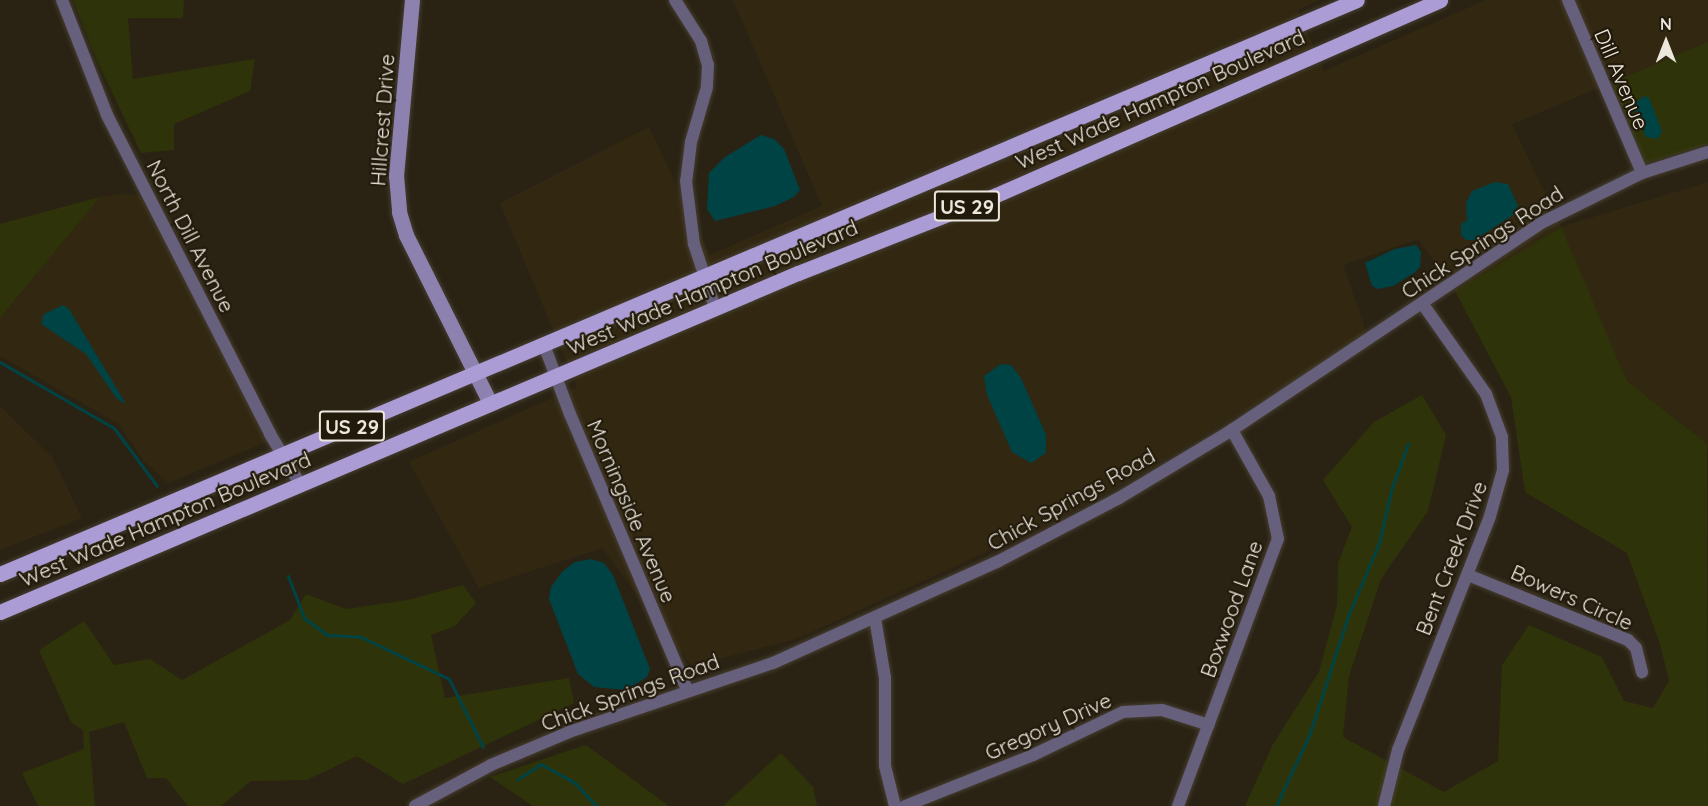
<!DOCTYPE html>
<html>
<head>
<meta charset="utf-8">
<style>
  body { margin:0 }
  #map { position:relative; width:1708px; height:806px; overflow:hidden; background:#2a2314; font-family:Quicksand,sans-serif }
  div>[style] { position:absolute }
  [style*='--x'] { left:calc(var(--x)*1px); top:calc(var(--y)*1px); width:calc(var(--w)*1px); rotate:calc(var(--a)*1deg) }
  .built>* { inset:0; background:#322812 }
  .green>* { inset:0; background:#2f3309 }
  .water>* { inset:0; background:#004345 }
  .stream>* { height:3px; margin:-1.5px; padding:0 1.5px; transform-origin:1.5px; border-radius:1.5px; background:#004345 }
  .roads { filter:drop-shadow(0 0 2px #453e30) drop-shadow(0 0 2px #453e30) }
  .street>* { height:12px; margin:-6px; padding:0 6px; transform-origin:6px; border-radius:6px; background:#67607c }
  .secondary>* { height:15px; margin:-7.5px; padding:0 7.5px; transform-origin:7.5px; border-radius:7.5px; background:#8d82af }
  .primary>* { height:15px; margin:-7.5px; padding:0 7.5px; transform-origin:7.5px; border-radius:7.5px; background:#ab9cd6 }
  span { translate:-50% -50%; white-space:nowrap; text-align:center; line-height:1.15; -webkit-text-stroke:4.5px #21190a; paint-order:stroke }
  .shield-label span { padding:2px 4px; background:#21190a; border:2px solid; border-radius:4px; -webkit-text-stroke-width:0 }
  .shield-label { font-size:20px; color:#ece7dd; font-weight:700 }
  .street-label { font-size:21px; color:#ece7dd }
  .north { position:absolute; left:1636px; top:12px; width:60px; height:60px; -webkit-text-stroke:4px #21190a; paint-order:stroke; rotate:0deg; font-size:16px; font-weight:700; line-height:24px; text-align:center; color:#ece7dd }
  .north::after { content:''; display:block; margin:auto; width:21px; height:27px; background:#ece7dd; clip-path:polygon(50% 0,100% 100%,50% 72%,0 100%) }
</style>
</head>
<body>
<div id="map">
  <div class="built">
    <i style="clip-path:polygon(733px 0,1320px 0,1298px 10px,1324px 71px,1486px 0,1708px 0,1708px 42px,1512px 124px,1561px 227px,1708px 182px,1708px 461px,1707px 444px,1627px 381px,1561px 228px,1455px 291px,1418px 239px,1343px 265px,1368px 336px,1129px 481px,1046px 525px,799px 638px,692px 666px,602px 548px,479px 588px,409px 462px,577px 387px,500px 203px,649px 127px,710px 255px,822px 206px)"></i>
    <i style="clip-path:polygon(122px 194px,140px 195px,172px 249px,266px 442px,168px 483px,143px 460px,119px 424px,0 356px,0 318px,100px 197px)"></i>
    <i style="clip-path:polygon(0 406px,52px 457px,82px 518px,0 550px)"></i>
  </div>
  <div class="green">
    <i style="clip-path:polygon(73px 0,184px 0,183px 18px,128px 18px,133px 79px,255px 59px,250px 91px,174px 124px,174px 150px,141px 153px,97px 61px)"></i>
    <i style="clip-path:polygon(1708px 42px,1708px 144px,1634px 167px,1601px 87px)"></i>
    <i style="clip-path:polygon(100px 197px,0 318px,0 224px)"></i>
    <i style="clip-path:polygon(1561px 227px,1627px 381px,1707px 444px,1708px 806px,1245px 806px,1273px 744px,1319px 672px,1337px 605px,1338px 563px,1352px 527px,1323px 480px,1374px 422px,1422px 395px,1446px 435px,1428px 511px,1381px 579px,1349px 676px,1343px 737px,1444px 792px,1498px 761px,1502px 665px,1529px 625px,1602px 657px,1624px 701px,1653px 708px,1669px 681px,1660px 644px,1627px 553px,1525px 492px,1511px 397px,1455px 291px)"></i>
    <i style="clip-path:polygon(463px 585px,476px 603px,455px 626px,431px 635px,445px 698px,569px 678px,574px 703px,403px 784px,357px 756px,307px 780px,251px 781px,221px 806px,188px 806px,166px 778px,147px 778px,124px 722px,89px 732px,95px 806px,38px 806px,22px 773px,84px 749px,83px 730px,71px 722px,39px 650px,84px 621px,114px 665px,150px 659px,182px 680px,290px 620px,306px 594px,346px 609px,408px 600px)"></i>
    <i style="clip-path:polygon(586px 745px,669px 806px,533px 806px,490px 777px)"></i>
    <i style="clip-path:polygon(781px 753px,813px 787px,817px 806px,723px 806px)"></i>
  </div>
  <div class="water">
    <i style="clip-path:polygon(1644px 96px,1649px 98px,1662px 131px,1658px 139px,1646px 137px,1634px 110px,1634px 104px)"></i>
    <i style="clip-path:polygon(761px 135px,774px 139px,784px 149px,800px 190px,794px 197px,775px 206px,715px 221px,707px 209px,709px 173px,725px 157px)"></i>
    <i style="clip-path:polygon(1495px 182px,1508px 184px,1518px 206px,1513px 215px,1475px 240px,1466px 240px,1461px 235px,1461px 224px,1467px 220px,1466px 203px,1472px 191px)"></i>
    <i style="clip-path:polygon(1416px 245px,1421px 252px,1420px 267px,1414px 273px,1393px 286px,1378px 289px,1372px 286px,1365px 263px,1395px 249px)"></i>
    <i style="clip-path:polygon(63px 305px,69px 309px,126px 404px,117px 399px,86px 354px,41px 324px,44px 314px)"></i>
    <i style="clip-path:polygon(1001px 364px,1011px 365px,1021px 378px,1046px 435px,1046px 453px,1031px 463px,1012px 452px,987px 395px,984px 376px)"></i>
    <i style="clip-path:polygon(591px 559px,604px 563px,613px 575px,650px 669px,647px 677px,626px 690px,594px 687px,578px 674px,549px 599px,551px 587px,562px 572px,575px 562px)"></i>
  </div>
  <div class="stream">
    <i style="--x:0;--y:362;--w:132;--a:30.1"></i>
    <i style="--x:114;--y:428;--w:72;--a:53.4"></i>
    <i style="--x:288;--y:576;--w:45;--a:69.1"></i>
    <i style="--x:304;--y:618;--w:29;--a:36"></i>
    <i style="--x:327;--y:635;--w:34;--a:3"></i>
    <i style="--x:361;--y:637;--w:98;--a:25.5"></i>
    <i style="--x:449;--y:679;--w:76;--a:63.4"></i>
    <i style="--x:518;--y:779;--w:27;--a:-33"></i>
    <i style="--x:541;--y:764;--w:38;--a:29"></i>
    <i style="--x:574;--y:782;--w:33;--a:47"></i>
    <i style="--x:1276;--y:806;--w:81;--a:-65"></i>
    <i style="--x:1310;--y:733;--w:123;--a:-72"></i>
    <i style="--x:1348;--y:616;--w:79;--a:-67"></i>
    <i style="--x:1379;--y:543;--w:57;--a:-76.9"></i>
    <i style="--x:1392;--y:487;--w:46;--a:-69.6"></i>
  </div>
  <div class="roads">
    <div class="street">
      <i style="--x:62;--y:0;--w:123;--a:68.6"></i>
      <i style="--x:107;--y:115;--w:358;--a:62.9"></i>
      <i style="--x:270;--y:434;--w:58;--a:59"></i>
      <i style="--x:675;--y:0;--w:49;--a:57.6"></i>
      <i style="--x:701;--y:41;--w:25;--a:74"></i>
      <i style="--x:708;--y:65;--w:22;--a:93"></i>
      <i style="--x:707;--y:87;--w:57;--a:106.2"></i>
      <i style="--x:691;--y:142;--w:39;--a:97"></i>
      <i style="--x:686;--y:181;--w:64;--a:82.8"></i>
      <i style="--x:694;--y:244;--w:67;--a:71.8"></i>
      <i style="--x:1568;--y:0;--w:188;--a:66.8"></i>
      <i style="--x:544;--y:345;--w:74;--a:69.4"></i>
      <i style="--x:570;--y:414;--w:300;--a:67"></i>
      <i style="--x:1468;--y:575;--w:173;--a:22.1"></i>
      <i style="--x:1628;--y:640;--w:11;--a:45"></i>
      <i style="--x:1636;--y:648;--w:25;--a:76"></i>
      <i style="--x:875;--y:618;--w:61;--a:80.5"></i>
      <i style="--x:885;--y:678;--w:88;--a:90"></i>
      <i style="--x:885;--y:766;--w:41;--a:76"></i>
      <i style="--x:415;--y:806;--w:86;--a:-28.3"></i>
      <i style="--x:491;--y:765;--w:85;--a:-22.9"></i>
      <i style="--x:569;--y:732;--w:215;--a:-18.7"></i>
      <i style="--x:773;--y:663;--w:246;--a:-24.3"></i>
      <i style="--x:997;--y:562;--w:138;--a:-27.7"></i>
      <i style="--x:1119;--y:498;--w:132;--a:-31"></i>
      <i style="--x:1232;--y:430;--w:372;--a:-33.8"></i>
      <i style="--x:1541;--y:223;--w:113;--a:-26.3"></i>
      <i style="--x:1642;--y:173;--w:69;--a:-17.7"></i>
      <i style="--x:905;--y:806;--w:138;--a:-21.7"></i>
      <i style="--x:1033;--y:755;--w:100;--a:-25.5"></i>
      <i style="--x:1123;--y:712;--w:39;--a:-3"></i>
      <i style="--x:1162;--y:710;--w:49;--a:17.7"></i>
      <i style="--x:1178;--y:806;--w:285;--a:-69.5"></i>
      <i style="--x:1278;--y:539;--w:44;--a:-101.8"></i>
      <i style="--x:1269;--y:496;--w:76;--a:-119.3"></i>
      <i style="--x:1384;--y:806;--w:58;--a:-76"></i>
      <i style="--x:1398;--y:750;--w:251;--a:-68.5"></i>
      <i style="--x:1490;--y:516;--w:48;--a:-74.2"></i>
      <i style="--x:1503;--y:470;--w:33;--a:-92"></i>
      <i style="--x:1502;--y:437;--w:46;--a:-110.4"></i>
      <i style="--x:1486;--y:394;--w:111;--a:-125.1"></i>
    </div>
    <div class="secondary">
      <i style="--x:412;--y:0;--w:176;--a:95.2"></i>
      <i style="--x:396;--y:175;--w:37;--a:85"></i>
      <i style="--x:399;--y:212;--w:24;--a:73"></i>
      <i style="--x:406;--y:235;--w:188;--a:63.4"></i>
    </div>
    <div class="primary">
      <i style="--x:0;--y:574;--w:1473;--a:-22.93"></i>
      <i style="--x:0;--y:612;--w:867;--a:-23.02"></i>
      <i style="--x:798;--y:273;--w:213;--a:-21.5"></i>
      <i style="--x:996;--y:195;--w:485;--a:-23.7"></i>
    </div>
  </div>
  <div class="shield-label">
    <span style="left:967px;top:206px">US 29</span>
    <span style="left:352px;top:426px">US 29</span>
  </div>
  <div class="street-label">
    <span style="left:1622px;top:79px;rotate:67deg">Dill Avenue</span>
    <span style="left:1160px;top:99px;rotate:-24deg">West Wade Hampton Boulevard</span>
    <span style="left:382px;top:120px;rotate:-86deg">Hillcrest Drive</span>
    <span style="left:191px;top:236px;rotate:63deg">North Dill Avenue</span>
    <span style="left:1482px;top:242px;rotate:-33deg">Chick Springs Road</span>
    <span style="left:712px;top:287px;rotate:-23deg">West Wade Hampton Boulevard</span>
    <span style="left:1071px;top:499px;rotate:-29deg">Chick Springs Road</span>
    <span style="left:632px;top:511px;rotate:67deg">Morningside Avenue</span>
    <span style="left:165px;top:519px;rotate:-23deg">West Wade Hampton Boulevard</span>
    <span style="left:1451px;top:558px;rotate:-69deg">Bent Creek Drive</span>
    <span style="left:1572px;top:597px;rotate:24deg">Bowers Circle</span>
    <span style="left:1231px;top:609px;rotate:-70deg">Boxwood Lane</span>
    <span style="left:630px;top:692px;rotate:-20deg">Chick Springs Road</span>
    <span style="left:1048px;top:726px;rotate:-24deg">Gregory Drive</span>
  </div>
  <div class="north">N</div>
</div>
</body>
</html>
